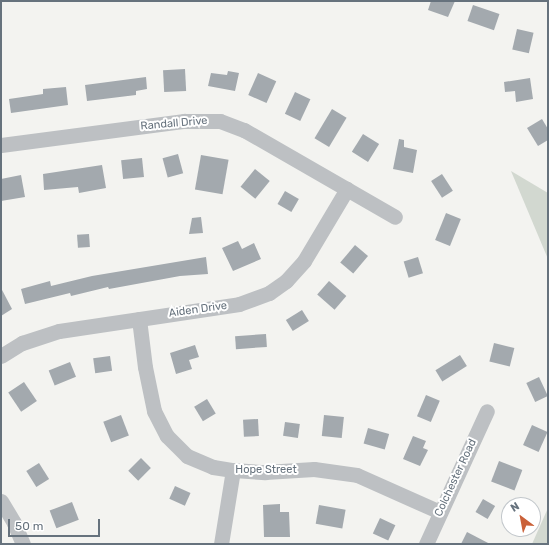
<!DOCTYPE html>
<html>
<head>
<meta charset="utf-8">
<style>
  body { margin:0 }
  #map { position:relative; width:549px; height:545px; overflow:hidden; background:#f3f3f0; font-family:Rubik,sans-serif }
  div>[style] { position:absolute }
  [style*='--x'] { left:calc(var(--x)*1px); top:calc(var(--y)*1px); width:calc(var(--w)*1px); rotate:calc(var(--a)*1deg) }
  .green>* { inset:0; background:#d2d8d0 }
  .building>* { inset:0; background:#a3a9ae; transform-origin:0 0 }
  .minor>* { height:15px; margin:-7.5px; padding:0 7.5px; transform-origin:7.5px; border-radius:7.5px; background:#bdc0c3 }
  span { translate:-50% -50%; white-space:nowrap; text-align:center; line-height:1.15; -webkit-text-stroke:4px #fff; paint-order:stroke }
  .street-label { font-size:11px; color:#66727d }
  .frame { position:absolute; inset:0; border:2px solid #66727d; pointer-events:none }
  .north { position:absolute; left:501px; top:497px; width:40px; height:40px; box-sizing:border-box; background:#fff; border:1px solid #c2c7cb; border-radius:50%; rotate:328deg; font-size:11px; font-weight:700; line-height:16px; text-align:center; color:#66727d }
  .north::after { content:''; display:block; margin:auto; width:14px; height:18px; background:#ca6139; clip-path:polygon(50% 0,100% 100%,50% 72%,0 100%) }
  .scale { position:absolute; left:8px; top:519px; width:92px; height:18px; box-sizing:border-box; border:2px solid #66727d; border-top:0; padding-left:5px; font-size:12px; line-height:14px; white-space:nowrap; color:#66727d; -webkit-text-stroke:3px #fff; paint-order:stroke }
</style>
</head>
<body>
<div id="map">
  <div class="green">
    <i style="clip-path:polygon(511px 171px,548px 193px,548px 259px)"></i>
    <i style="clip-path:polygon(548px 508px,548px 544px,532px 544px)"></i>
  </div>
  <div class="building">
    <i style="clip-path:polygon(431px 1px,455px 1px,448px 17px,428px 10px)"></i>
    <i style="left:473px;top:5px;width:28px;height:17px;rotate:19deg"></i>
    <i style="left:517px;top:29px;width:17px;height:21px;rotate:13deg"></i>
    <i style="left:185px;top:69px;width:22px;height:22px;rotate:87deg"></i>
    <i style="clip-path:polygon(228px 71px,239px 73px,235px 91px,208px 86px,211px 73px,227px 75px)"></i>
    <i style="left:258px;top:73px;width:20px;height:24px;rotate:24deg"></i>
    <i style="clip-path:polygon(146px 77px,147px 89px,136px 91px,136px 95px,87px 101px,85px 85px)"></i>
    <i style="clip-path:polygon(530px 78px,533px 99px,516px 102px,515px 91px,505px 92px,504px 82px)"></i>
    <i style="clip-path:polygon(66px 87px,68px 105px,11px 113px,9px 99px,43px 94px,43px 89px)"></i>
    <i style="left:295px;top:92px;width:17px;height:24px;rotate:25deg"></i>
    <i style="left:332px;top:109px;width:17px;height:34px;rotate:31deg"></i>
    <i style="clip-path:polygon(542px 119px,548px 129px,548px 140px,538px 146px,527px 128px)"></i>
    <i style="left:363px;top:134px;width:19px;height:21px;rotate:32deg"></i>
    <i style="clip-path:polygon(399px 139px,404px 140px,404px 147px,417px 150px,413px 173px,393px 169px)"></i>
    <i style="left:178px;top:154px;width:20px;height:16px;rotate:75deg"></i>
    <i style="left:201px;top:155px;width:28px;height:35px;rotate:10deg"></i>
    <i style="left:142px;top:158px;width:19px;height:21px;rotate:84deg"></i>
    <i style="clip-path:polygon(102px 165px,106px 188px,79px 193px,78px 187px,44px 190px,43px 174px)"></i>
    <i style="left:255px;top:169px;width:19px;height:23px;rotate:39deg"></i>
    <i style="left:442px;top:174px;width:20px;height:13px;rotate:57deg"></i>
    <i style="clip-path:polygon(21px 175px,25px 197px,1px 201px,1px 179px)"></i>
    <i style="left:285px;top:191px;width:16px;height:15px;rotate:30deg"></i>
    <i style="left:446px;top:213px;width:16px;height:29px;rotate:22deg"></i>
    <i style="clip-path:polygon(201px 217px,203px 233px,189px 234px,192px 218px)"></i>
    <i style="left:89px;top:234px;width:13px;height:12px;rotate:86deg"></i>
    <i style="clip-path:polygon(238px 241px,242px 249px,254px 243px,261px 259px,233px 271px,222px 248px)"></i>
    <i style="left:355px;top:245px;width:17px;height:23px;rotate:40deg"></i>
    <i style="clip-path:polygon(206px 257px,208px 274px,180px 276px,109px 289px,108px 287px,71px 296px,70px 293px,25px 304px,21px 289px,50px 281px,51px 286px,92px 276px)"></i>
    <i style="left:418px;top:257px;width:17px;height:15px;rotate:73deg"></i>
    <i style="left:329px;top:281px;width:23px;height:18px;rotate:41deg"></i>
    <i style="clip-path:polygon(1px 288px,12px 309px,1px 316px)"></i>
    <i style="left:302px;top:310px;width:13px;height:19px;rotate:58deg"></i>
    <i style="left:266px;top:334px;width:13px;height:31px;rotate:86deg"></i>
    <i style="left:494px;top:343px;width:21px;height:19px;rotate:14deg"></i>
    <i style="clip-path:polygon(195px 345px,199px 357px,189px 360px,192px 369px,176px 374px,170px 353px)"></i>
    <i style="left:460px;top:355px;width:13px;height:29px;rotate:58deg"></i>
    <i style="left:110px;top:356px;width:15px;height:17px;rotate:82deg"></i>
    <i style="left:70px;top:362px;width:16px;height:23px;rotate:68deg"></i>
    <i style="left:539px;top:377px;width:21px;height:14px;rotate:65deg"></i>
    <i style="left:24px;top:382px;width:23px;height:19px;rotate:56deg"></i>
    <i style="left:426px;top:395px;width:15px;height:23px;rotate:23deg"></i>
    <i style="left:207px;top:399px;width:17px;height:15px;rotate:59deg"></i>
    <i style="left:121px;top:415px;width:22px;height:19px;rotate:69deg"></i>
    <i style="left:324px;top:415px;width:20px;height:21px;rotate:6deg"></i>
    <i style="left:258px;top:419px;width:17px;height:15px;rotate:87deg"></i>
    <i style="left:285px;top:422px;width:15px;height:14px;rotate:8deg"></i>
    <i style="left:532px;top:425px;width:17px;height:22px;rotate:24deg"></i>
    <i style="left:368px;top:428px;width:22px;height:16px;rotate:16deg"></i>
    <i style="clip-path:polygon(413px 436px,426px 441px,423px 448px,428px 450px,420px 466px,403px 459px)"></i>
    <i style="left:141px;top:458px;width:14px;height:18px;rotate:45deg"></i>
    <i style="left:499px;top:461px;width:25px;height:22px;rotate:21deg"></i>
    <i style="left:39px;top:463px;width:19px;height:15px;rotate:58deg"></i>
    <i style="left:175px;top:486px;width:17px;height:14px;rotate:24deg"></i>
    <i style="left:483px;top:499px;width:14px;height:15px;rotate:30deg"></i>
    <i style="left:72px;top:502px;width:19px;height:24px;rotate:69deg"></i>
    <i style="clip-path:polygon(280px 504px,280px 512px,289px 512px,290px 537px,264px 537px,263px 505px)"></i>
    <i style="left:319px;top:505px;width:27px;height:19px;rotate:10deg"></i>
    <i style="left:380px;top:518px;width:17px;height:17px;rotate:25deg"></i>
    <i style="clip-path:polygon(467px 532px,490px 544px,461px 544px)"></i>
  </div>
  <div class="minor">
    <i style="--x:1;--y:145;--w:185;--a:-7.5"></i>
    <i style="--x:184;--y:121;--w:36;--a:0"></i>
    <i style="--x:220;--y:121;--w:26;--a:21"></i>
    <i style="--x:244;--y:130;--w:174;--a:29.9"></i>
    <i style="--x:139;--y:319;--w:48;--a:82.9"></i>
    <i style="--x:145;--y:367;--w:45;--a:78.4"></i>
    <i style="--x:154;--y:411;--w:28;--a:63"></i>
    <i style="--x:167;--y:436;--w:28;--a:45"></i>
    <i style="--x:187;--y:456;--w:28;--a:23"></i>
    <i style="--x:213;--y:467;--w:20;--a:9"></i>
    <i style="--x:233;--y:470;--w:32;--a:4"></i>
    <i style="--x:265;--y:472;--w:49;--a:-3.5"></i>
    <i style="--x:314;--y:469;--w:43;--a:7.9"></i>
    <i style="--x:357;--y:475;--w:91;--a:24"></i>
    <i style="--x:1;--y:356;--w:25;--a:-32"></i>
    <i style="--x:22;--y:343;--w:39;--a:-18"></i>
    <i style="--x:59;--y:331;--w:182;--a:-8.5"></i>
    <i style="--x:239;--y:304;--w:32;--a:-20"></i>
    <i style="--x:269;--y:293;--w:21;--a:-35"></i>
    <i style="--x:286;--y:281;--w:27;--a:-48"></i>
    <i style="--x:304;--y:261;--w:84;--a:-59.2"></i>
    <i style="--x:1;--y:501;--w:26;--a:59"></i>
    <i style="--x:14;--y:523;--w:23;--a:67"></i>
    <i style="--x:221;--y:544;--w:75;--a:-80.8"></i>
    <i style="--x:426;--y:544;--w:146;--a:-65.4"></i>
  </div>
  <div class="street-label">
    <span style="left:174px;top:124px;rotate:-5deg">Randall Drive</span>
    <span style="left:198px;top:310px;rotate:-8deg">Aiden Drive</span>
    <span style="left:266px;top:470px">Hope Street</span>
    <span style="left:456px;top:478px;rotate:-65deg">Colchester Road</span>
  </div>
  <div class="frame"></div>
  <div class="north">N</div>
  <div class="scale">50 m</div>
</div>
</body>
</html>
